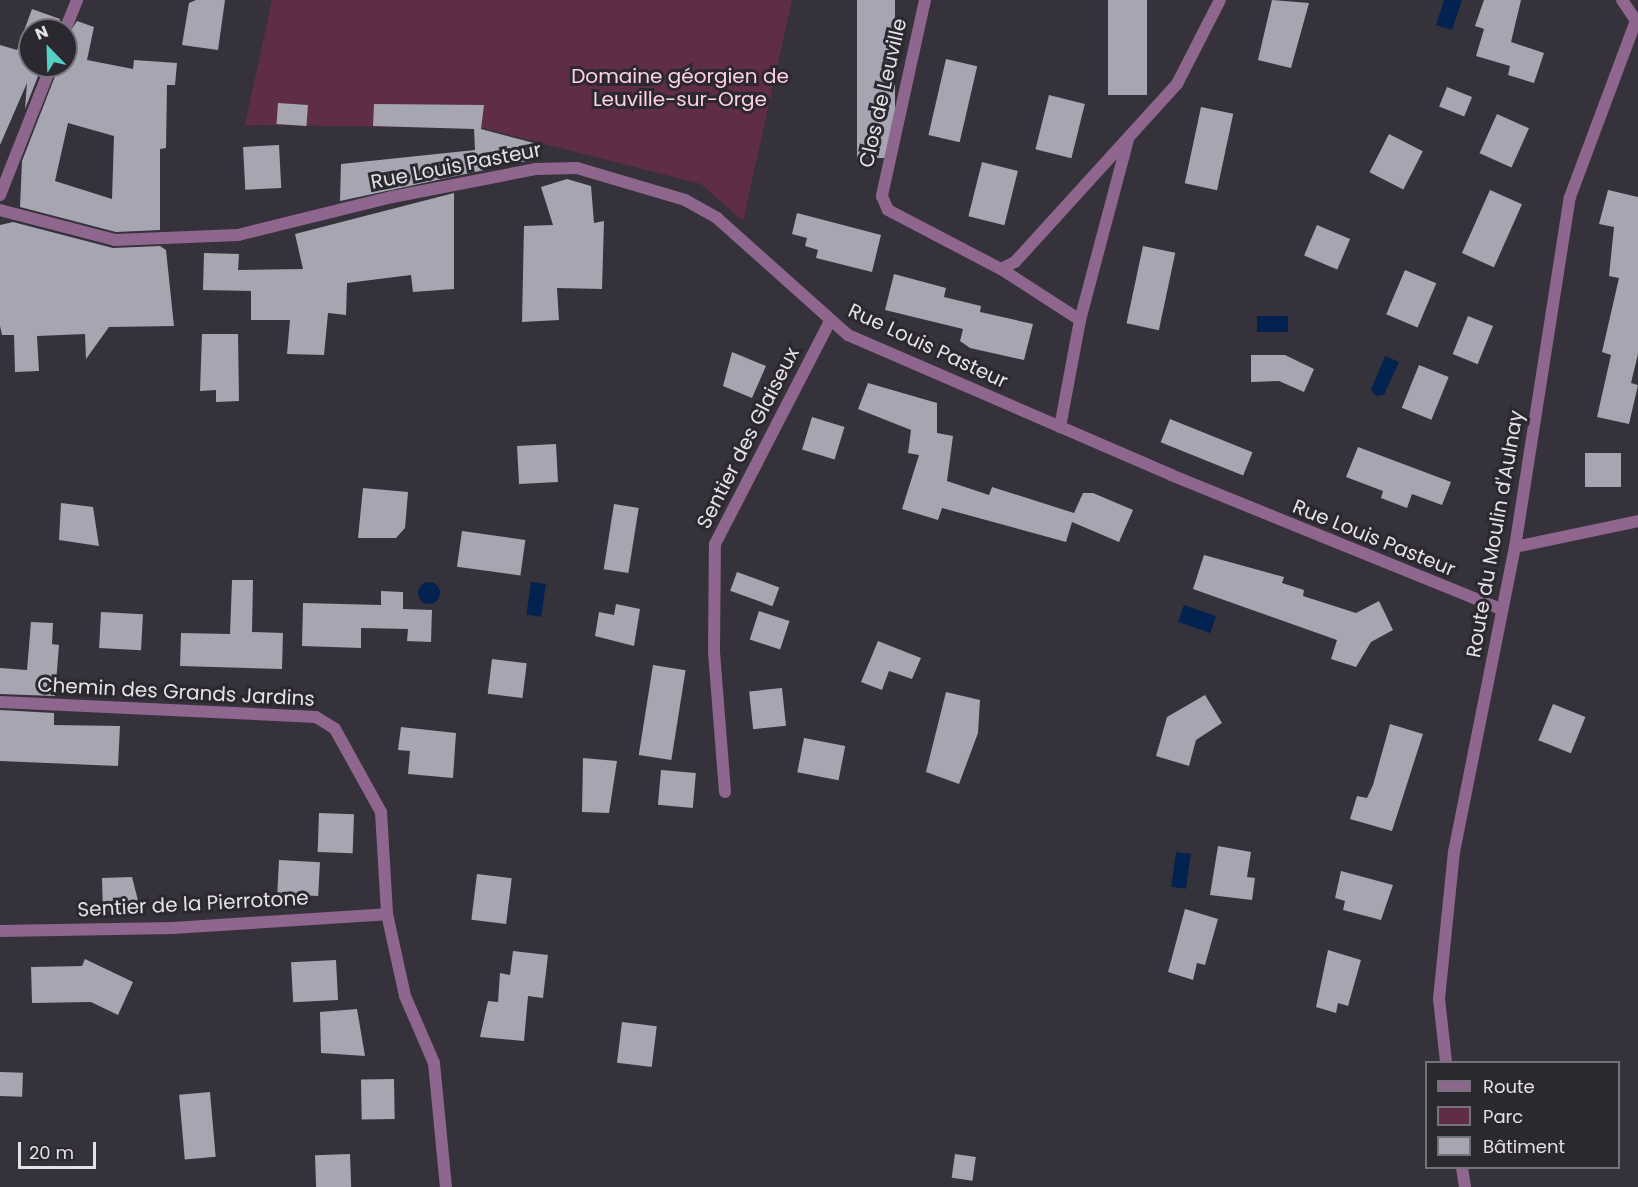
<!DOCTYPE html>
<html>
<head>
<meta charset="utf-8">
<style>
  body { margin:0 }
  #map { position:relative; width:1638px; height:1187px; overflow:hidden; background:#36323b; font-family:Poppins,sans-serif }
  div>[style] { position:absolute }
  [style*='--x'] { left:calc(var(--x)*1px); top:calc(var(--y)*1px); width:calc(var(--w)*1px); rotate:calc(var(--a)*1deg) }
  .green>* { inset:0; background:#5f2e46 }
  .water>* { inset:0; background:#02224f; transform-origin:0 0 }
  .round { border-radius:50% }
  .building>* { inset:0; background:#a5a6b1; transform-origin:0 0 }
  .minor>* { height:12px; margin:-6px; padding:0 6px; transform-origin:6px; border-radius:6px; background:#8f668e }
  span { translate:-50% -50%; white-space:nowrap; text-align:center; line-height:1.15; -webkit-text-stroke:6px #2c2830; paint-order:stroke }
  .park-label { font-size:20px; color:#fed0e4 }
  .street-label { font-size:20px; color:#e4e1e7 }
  .legend { position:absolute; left:1425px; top:1061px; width:195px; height:108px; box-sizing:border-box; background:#2c2830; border:2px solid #767279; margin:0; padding:8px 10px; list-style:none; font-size:18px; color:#e4e1e7 }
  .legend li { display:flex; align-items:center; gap:12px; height:30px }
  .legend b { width:30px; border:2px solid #767279 }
  .north { position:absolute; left:18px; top:18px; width:60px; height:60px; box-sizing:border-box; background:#2c2830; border:2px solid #767279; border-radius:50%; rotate:337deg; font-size:16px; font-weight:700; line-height:24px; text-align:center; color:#e4e1e7 }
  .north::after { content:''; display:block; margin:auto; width:21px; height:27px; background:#55cec5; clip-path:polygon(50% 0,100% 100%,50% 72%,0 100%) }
  .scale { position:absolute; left:18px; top:1142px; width:78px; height:27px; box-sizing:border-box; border:3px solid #e4e1e7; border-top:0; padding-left:8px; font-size:18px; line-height:21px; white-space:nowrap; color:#e4e1e7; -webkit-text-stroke:4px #2c2830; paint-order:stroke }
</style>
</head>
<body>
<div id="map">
  <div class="green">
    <i style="clip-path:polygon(272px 0,792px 0,743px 221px,701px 184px,483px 128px,245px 125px)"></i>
  </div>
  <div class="water">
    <i style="clip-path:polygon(1444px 0,1462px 0,1452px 30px,1436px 25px)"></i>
    <i style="left:1288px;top:316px;width:16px;height:31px;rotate:90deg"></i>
    <i style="clip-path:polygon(1385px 356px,1399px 362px,1384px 395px,1376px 396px,1371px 390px)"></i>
    <i class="round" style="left:418px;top:582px;width:22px;height:22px"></i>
    <i style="left:531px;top:582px;width:15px;height:33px;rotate:8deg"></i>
    <i style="left:1184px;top:605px;width:34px;height:18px;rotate:19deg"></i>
    <i style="left:1176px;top:852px;width:15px;height:35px;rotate:8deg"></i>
  </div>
  <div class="building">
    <i style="clip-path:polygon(196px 0,225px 0,218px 50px,182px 45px,189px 3px)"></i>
    <i style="left:857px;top:0;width:38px;height:158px"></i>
    <i style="left:1108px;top:0;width:39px;height:95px"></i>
    <i style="clip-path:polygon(1272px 0,1309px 3px,1291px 68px,1258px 60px)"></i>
    <i style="clip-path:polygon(1484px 0,1521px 0,1511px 42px,1544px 53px,1534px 83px,1508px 75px,1510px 66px,1476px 56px,1484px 29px,1475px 26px)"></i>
    <i style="clip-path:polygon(32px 9px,60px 19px,57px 30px,30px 30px,30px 66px,42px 66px,25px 109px,27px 83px,0 145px,0 45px,17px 50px)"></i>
    <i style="clip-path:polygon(evenodd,77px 21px,94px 27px,87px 60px,133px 69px,134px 60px,177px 63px,175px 85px,167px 85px,166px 148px,160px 149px,160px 230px,116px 232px,20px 207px,22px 161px,59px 66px,66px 66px,66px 38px,77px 21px,68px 123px,114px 136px,112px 199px,55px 181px,68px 123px)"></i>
    <i style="left:946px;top:59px;width:32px;height:78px;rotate:13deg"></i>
    <i style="left:1447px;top:87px;width:27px;height:21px;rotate:22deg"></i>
    <i style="left:1049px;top:95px;width:37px;height:56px;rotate:14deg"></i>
    <i style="left:278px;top:103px;width:30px;height:21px;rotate:4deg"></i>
    <i style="clip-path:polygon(374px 104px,484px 105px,481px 129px,534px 143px,532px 161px,484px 165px,484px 170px,340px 201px,341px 164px,475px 150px,474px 129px,373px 126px)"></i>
    <i style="left:1201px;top:107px;width:33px;height:78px;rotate:12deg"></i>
    <i style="left:1497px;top:114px;width:35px;height:43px;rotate:24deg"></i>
    <i style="left:1389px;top:134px;width:38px;height:43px;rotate:27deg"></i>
    <i style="left:279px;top:145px;width:43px;height:36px;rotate:87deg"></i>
    <i style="left:982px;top:162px;width:37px;height:56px;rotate:14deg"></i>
    <i style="clip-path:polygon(567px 179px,591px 186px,594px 223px,604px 221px,602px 289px,557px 288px,559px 320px,522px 322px,524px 226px,553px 225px,541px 187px)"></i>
    <i style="left:1490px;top:190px;width:35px;height:69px;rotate:24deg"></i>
    <i style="clip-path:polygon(1608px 190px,1638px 197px,1638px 354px,1631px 383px,1638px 385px,1629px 424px,1597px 417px,1611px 355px,1602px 352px,1619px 278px,1609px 276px,1614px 227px,1599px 224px)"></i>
    <i style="clip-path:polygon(454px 193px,454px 289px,413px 292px,411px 275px,347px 283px,346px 315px,328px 313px,324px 355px,287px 354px,290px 320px,251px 320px,251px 291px,203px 290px,204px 253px,239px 254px,238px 270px,303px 269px,295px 234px)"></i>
    <i style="clip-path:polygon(797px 213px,881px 235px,872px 272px,816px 258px,818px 250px,805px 246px,807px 238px,792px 234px)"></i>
    <i style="clip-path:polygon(13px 222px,113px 248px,160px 246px,166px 250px,174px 326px,109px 327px,86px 359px,85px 334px,37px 336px,39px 371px,15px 372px,14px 335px,2px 335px,0 326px,0 225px)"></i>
    <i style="left:1317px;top:225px;width:36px;height:33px;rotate:23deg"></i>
    <i style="left:1143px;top:246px;width:33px;height:79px;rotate:12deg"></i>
    <i style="left:1405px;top:270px;width:34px;height:48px;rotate:23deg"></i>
    <i style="clip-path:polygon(894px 274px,946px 288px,944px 297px,981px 306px,980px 312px,1033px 324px,1024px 360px,970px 348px,960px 341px,963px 329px,885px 310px)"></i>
    <i style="left:1468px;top:316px;width:27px;height:41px;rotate:22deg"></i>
    <i style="clip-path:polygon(202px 334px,238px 334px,239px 401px,216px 402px,216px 390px,200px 391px)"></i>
    <i style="clip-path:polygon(732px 352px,766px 366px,752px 398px,723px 386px)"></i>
    <i style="clip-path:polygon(1251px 355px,1285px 355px,1314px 369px,1304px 392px,1279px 381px,1251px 382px)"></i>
    <i style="left:1419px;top:365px;width:32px;height:46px;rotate:22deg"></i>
    <i style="clip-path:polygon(868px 383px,937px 403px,937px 433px,953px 436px,947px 481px,989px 495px,992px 487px,1074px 513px,1083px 493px,1093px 493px,1133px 510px,1119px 542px,1072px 522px,1066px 542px,942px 508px,938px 520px,902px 509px,919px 455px,908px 453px,911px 430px,858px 409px)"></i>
    <i style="left:812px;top:417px;width:34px;height:34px;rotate:17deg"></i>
    <i style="left:1170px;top:419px;width:89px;height:25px;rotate:22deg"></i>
    <i style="left:556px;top:444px;width:38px;height:39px;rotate:87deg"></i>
    <i style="clip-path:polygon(1358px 447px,1451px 482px,1442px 505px,1412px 494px,1407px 508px,1381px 498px,1383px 491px,1346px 477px)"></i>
    <i style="left:1585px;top:453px;width:36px;height:34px"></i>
    <i style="clip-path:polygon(363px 488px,408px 492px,405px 528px,396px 538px,358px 538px)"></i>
    <i style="clip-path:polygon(61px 503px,93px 507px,99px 546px,59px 540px)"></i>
    <i style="left:614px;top:504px;width:25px;height:66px;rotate:9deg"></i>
    <i style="left:462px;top:531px;width:64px;height:36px;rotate:8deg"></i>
    <i style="clip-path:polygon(1204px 555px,1284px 577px,1282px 583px,1304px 590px,1303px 596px,1356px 613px,1379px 601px,1393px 630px,1371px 642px,1356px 667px,1331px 659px,1337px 640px,1193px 589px)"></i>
    <i style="left:737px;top:572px;width:45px;height:20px;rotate:20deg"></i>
    <i style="clip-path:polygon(232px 580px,253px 580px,252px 632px,283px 633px,282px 669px,180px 666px,181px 633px,230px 634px)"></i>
    <i style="clip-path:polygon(381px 591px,403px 592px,403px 609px,432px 610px,431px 642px,407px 641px,408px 629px,361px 628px,361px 648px,302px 646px,303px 603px,381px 605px)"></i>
    <i style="clip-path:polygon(616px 604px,640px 609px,634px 646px,595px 636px,599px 612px,614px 615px)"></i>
    <i style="left:759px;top:611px;width:32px;height:30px;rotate:18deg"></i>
    <i style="left:101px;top:612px;width:42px;height:36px;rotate:3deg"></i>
    <i style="clip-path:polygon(31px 622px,53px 623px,52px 644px,59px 645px,55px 696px,0 694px,0 668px,27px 670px)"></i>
    <i style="clip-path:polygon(878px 641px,921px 658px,912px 679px,889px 671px,882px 690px,861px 682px)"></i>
    <i style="left:492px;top:659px;width:35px;height:35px;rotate:7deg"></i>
    <i style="left:653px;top:665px;width:33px;height:91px;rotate:9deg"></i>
    <i style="left:782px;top:688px;width:38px;height:33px;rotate:84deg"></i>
    <i style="clip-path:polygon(946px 692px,980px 700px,978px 733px,959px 784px,926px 772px)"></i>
    <i style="clip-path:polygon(1205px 695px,1222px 723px,1196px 740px,1189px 766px,1156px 756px,1167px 717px)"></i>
    <i style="left:1553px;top:704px;width:35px;height:39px;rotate:22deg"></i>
    <i style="clip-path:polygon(0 710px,54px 713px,54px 725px,120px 726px,118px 766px,0 761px)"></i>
    <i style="clip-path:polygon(1390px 724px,1423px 734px,1392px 831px,1350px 819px,1357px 796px,1367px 798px,1373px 785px)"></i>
    <i style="clip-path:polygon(401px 727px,456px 733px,453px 778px,408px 774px,410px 751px,398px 750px)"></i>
    <i style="left:804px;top:738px;width:42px;height:35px;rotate:11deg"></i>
    <i style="clip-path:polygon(583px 758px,617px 761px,609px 813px,582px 812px)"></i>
    <i style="left:661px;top:770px;width:35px;height:35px;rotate:5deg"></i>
    <i style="left:319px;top:813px;width:35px;height:39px;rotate:2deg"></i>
    <i style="clip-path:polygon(1218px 846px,1251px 852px,1247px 877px,1255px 878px,1252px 900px,1210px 895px)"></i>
    <i style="left:279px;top:860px;width:41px;height:34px;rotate:3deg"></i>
    <i style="clip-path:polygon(1341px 871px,1393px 885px,1381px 920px,1343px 910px,1345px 901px,1335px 898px)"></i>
    <i style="left:477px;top:874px;width:35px;height:46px;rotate:7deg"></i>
    <i style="clip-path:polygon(132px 877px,141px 912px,103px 914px,102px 878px)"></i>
    <i style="clip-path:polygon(1185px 909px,1218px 919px,1205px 965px,1197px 963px,1193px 980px,1168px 972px)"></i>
    <i style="clip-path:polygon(1328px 950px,1361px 960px,1348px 1006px,1338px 1003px,1336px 1013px,1316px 1007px)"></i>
    <i style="clip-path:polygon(513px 951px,548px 955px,543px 998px,528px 996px,524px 1041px,480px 1037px,488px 1001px,498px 1002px,500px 973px,510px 975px)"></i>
    <i style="clip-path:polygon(85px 959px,133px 982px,118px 1015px,91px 1002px,32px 1003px,31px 967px,82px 966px)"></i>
    <i style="left:336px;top:960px;width:40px;height:45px;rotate:87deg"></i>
    <i style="clip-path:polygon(357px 1009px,365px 1056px,321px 1053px,320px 1012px)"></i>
    <i style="left:622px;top:1022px;width:35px;height:41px;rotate:7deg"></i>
    <i style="left:0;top:1072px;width:23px;height:24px;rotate:2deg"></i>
    <i style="left:394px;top:1079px;width:40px;height:33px;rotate:89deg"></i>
    <i style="left:210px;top:1092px;width:65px;height:31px;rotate:85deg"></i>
    <i style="left:350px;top:1154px;width:33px;height:35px;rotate:88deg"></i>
    <i style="left:955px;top:1154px;width:21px;height:24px;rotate:8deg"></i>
  </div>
  <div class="minor">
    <i style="--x:925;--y:0;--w:201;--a:102.4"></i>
    <i style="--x:882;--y:196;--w:15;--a:67"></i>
    <i style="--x:888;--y:210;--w:127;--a:27.6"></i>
    <i style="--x:1001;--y:269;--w:16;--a:-27"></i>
    <i style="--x:1015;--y:262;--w:241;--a:-47.7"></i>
    <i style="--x:1177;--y:84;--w:94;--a:-62.9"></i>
    <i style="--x:1622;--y:0;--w:29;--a:56"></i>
    <i style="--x:65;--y:30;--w:32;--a:-68"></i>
    <i style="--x:0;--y:195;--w:139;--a:-68.4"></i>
    <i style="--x:0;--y:210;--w:119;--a:14.6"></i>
    <i style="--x:115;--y:240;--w:123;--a:-2.3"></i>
    <i style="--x:238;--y:235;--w:159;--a:-13.9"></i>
    <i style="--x:392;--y:197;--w:147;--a:-11"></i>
    <i style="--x:536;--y:169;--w:41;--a:-1.4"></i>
    <i style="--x:577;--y:168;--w:113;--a:16.5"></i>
    <i style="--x:685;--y:200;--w:37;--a:29"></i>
    <i style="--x:717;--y:218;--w:176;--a:41.8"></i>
    <i style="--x:848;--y:335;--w:352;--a:23.4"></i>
    <i style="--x:1171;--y:475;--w:356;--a:22.1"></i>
    <i style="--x:1001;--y:269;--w:94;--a:32.8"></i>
    <i style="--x:1060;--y:427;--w:109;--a:-79.4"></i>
    <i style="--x:1080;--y:320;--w:187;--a:-75.1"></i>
    <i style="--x:1515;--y:547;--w:126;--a:-11.9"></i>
    <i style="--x:0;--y:702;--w:316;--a:2.7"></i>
    <i style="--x:316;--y:717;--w:22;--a:32"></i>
    <i style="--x:335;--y:729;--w:95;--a:61"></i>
    <i style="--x:381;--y:812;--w:102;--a:86.6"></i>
    <i style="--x:387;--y:914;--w:84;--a:77.6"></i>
    <i style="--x:405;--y:996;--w:73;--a:66.6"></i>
    <i style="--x:434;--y:1063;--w:125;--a:84.5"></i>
    <i style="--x:725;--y:792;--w:141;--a:-94.5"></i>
    <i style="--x:714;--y:651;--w:107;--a:-89.5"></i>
    <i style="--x:715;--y:544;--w:251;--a:-62.7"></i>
    <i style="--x:0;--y:931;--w:173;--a:-1"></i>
    <i style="--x:173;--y:928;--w:214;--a:-3.7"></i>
    <i style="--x:1446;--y:1062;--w:63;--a:-96.3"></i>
    <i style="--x:1439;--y:999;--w:148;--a:-84.2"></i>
    <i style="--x:1454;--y:852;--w:311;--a:-78.7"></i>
    <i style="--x:1515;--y:547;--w:354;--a:-81.1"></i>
    <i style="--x:1570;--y:197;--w:186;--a:-69.5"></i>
    <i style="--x:1462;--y:1168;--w:19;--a:81"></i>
  </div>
  <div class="park-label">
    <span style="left:680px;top:88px">Domaine géorgien de<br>Leuville-sur-Orge</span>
  </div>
  <div class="street-label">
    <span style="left:883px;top:93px;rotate:-77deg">Clos de Leuville</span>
    <span style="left:456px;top:166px;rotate:-11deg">Rue Louis Pasteur</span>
    <span style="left:928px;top:346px;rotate:25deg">Rue Louis Pasteur</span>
    <span style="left:748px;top:438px;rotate:-63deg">Sentier des Glaiseux</span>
    <span style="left:1495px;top:534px;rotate:-80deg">Route du Moulin d'Aulnay</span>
    <span style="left:1374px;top:538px;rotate:22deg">Rue Louis Pasteur</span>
    <span style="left:176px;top:692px;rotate:3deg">Chemin des Grands Jardins</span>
    <span style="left:193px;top:904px;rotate:-3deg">Sentier de la Pierrotone</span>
  </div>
  <ul class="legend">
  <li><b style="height:8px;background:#8f668e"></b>Route</li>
  <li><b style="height:16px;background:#5f2e46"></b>Parc</li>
  <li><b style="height:16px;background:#a5a6b1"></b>Bâtiment</li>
  </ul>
  <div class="north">N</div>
  <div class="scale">20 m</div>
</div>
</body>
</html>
